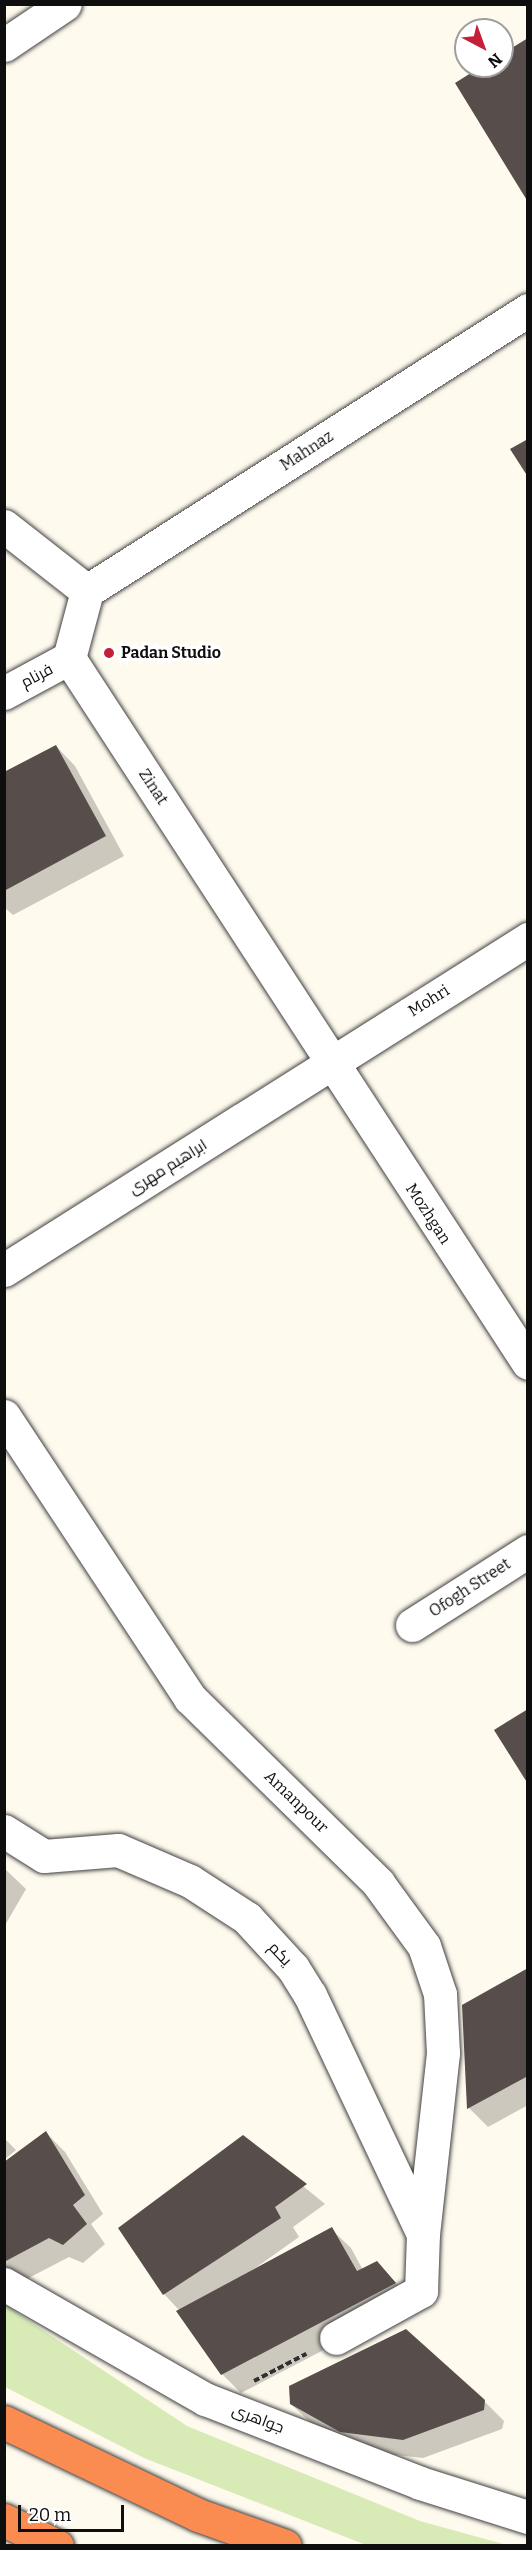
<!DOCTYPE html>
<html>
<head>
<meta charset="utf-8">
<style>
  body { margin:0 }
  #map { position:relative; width:532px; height:2550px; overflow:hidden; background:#fffaee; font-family:Bitter,Cairo,serif }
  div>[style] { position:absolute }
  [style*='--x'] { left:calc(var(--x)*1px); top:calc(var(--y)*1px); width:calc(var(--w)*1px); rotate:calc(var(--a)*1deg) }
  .green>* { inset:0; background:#d8ebb6 }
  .shadow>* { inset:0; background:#0003 }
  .building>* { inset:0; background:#574d4a }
  .path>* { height:4px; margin-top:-2px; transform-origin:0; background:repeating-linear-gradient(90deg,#303030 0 6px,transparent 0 9px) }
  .roads { filter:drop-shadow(0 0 2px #414141) drop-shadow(0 0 2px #414141) }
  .minor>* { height:33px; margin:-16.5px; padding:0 16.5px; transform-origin:16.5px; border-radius:16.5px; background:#fff }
  .highway>* { height:33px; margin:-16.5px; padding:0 16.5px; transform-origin:16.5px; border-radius:16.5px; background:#fa8c52 }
  .dots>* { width:16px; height:16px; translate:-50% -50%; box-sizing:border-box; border:3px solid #fff; border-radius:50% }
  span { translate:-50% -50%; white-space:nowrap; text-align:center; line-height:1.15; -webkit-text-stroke:6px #fff; paint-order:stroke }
  .street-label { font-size:16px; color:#0e0e0e }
  .poi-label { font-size:16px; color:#0e0e0e; font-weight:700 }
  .left { translate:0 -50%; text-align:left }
  .frame { position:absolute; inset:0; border:6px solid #0e0e0e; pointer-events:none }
  .north { position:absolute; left:454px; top:18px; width:60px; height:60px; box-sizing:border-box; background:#fff; border:2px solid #9f9f9f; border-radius:50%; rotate:139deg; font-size:16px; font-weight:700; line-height:24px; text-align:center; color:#0e0e0e }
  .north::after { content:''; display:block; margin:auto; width:21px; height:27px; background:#c4203a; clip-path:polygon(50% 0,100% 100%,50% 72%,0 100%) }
  .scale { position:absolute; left:18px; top:2505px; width:106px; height:27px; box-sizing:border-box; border:3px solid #0e0e0e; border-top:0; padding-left:8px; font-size:18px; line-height:21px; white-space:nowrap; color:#0e0e0e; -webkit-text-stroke:4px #fff; paint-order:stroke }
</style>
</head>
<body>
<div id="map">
  <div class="green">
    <i style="clip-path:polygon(5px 2305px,187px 2426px,420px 2521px,507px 2545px,366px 2545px,144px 2458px,5px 2387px)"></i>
  </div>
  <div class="shadow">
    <i style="clip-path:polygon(56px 746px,75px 766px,124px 856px,13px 915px,4px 907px,4px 774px)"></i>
    <i style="clip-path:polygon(4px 1868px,26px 1889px,4px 1927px)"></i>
    <i style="clip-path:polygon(528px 1970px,528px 2105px,488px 2127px,469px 2108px)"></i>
    <i style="clip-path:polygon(46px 2133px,65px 2152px,103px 2214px,91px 2224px,105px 2244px,83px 2263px,69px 2257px,21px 2282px,4px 2275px,4px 2164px)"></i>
    <i style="clip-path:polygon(243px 2137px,325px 2204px,293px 2227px,299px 2237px,244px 2276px,331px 2229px,351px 2248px,363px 2270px,377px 2262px,414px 2303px,241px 2393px,222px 2374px,180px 2311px,164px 2294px)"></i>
    <i style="clip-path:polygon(4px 2138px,16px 2150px,4px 2160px)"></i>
    <i style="clip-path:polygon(484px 2401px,504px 2421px,502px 2429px,423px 2458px,361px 2451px,311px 2423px,291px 2404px)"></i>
  </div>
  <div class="building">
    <i style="clip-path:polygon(528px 38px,528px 202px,455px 83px,482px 66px,502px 66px,502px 54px)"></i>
    <i style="clip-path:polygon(528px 439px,528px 477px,510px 449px)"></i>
    <i style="clip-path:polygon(56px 745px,106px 836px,4px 891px,4px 772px)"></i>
    <i style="clip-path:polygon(528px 1709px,528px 1784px,494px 1730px)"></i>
    <i style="clip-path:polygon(528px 1968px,528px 2076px,467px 2109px,462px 2005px)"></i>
    <i style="clip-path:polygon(46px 2131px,85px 2195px,73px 2205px,87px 2224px,63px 2245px,49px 2238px,4px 2262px,4px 2162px)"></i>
    <i style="clip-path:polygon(243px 2135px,307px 2184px,275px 2207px,281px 2218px,163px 2295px,118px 2228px)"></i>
    <i style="clip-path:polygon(332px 2227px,357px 2271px,377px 2261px,396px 2283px,221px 2375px,176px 2311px)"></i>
    <i style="clip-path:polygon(406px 2329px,485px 2400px,484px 2410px,403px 2440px,340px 2432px,290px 2404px,289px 2386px)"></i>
  </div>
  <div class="path">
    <i style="--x:254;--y:2381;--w:59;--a:-27.4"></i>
  </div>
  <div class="roads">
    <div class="minor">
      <i style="--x:4;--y:45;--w:73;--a:-33.9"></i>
      <i style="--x:4;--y:526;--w:105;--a:38.1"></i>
      <i style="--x:87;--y:591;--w:69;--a:105"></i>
      <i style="--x:69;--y:658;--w:841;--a:56.93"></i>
      <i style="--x:87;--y:591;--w:523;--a:-32.5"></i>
      <i style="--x:4;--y:693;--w:74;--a:-28.3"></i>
      <i style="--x:4;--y:1270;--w:620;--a:-32.28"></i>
      <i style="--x:4;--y:1416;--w:338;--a:56.6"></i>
      <i style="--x:190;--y:1698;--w:264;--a:44.5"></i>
      <i style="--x:378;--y:1883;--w:78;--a:53.9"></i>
      <i style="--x:424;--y:1946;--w:51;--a:71.6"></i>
      <i style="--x:440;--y:1994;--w:59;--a:87.1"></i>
      <i style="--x:443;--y:2053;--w:182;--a:96.3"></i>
      <i style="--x:423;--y:2234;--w:57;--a:92"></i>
      <i style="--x:421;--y:2291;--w:97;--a:151.1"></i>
      <i style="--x:412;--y:1625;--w:138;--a:-32.5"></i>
      <i style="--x:4;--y:1831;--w:47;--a:32"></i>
      <i style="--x:44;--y:1856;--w:74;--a:-4.6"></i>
      <i style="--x:118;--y:1850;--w:78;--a:23.3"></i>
      <i style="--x:190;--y:1881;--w:68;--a:33"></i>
      <i style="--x:247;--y:1918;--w:68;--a:47.4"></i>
      <i style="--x:293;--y:1968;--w:32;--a:58"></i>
      <i style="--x:310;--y:1995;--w:264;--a:64.7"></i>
      <i style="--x:4;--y:2284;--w:232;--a:29.8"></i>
      <i style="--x:205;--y:2399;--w:231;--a:21.3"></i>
      <i style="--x:420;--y:2483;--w:113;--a:17.5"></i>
    </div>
    <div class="highway">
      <i style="--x:4;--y:2422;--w:215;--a:25.6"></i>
      <i style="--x:198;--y:2515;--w:92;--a:19.6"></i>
      <i style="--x:4;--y:2520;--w:59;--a:26.1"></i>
    </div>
  </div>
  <div class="dots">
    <i style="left:109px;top:653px;background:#c4203a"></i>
  </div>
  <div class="street-label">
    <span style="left:307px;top:451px;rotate:-33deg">Mahnaz</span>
    <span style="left:37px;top:676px;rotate:-28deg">فرنام</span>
    <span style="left:153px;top:787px;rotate:57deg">Zinat</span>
    <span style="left:429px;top:1001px;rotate:-32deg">Mohri</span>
    <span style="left:168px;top:1167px;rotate:-32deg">ابراهیم مهری</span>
    <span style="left:428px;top:1214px;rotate:57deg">Mozhgan</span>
    <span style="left:470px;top:1588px;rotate:-33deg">Ofogh Street</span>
    <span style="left:296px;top:1802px;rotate:44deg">Amanpour</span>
    <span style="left:280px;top:1954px;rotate:47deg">یکم</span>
    <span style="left:258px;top:2419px;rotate:21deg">جواهری</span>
  </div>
  <div class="poi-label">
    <span class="left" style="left:121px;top:653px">Padan Studio</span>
  </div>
  <div class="frame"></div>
  <div class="north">N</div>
  <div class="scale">20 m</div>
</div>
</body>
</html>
